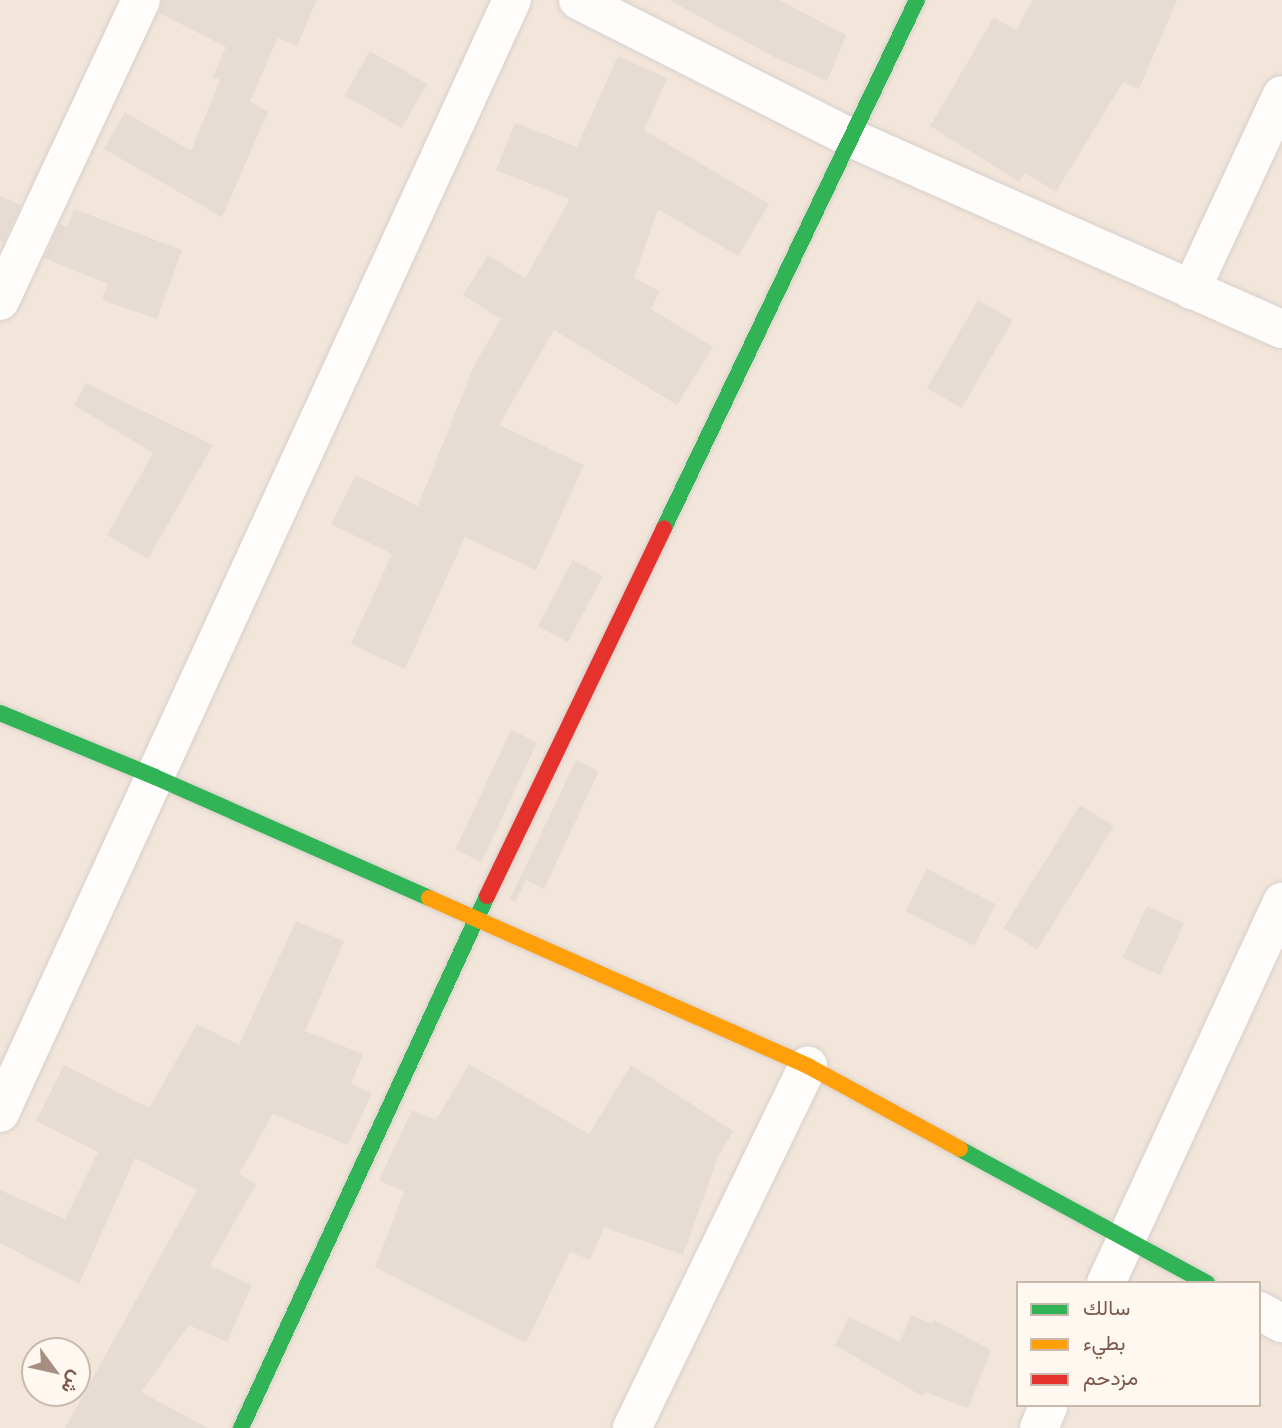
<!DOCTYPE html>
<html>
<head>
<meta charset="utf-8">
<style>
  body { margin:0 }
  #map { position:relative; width:1282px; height:1428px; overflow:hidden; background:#f9f3ed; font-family:Inter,Vazirmatn,sans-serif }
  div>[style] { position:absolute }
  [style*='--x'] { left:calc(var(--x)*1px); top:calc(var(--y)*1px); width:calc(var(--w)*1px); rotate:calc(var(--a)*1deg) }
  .residential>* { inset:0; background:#f2e6da }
  .building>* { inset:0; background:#e6dcd4; transform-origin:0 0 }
  .roads { filter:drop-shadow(0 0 2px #d8cfca) drop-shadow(0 0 2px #d8cfca) }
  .street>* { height:38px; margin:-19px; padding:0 19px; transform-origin:19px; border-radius:19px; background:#fefdfc }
  .fast>* { height:16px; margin:-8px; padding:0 8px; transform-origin:8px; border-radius:8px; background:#30b455 }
  .slow>* { height:16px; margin:-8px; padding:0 8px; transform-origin:8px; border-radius:8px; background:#ff9f0a }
  .jam>* { height:16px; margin:-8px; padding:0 8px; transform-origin:8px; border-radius:8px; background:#e5322d }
  span { translate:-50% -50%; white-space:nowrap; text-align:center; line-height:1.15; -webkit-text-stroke:5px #fff8f0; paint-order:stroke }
  .legend { position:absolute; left:1016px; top:1281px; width:245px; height:126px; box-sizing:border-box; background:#fff8f0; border:2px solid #cab8ad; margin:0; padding:9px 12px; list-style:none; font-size:21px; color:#7b5849 }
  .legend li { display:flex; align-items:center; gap:14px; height:35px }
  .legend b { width:35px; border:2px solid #cab8ad }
  .north { position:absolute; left:21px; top:1337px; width:70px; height:70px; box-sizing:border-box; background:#fff8f0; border:2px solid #cab8ad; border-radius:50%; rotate:123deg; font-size:19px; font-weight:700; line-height:28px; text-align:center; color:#7b5849 }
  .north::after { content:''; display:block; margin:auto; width:24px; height:32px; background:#a78e82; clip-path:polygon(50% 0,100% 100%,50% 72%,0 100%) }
</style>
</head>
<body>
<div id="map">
  <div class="residential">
    <i style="clip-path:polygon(evenodd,0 0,1282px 0,1282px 1428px,0 1428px,0 0,1018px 1283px,1259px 1283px,1259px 1405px,1018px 1405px,1018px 1283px,0 0,35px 1351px,77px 1351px,77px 1393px,35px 1393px,35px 1351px)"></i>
  </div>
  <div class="building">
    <i style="clip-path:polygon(163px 0,317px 0,297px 46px,278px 38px,250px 101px,268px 112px,222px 217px,104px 149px,125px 112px,191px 151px,220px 80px,213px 77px,226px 47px,159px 13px)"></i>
    <i style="clip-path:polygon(669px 0,779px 0,846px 35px,827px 81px,774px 57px)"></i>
    <i style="clip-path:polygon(1033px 0,1177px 0,1139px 89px,1123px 82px,1056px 192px,1025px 173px,1019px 182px,930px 126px,994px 17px,1016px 30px)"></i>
    <i style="left:370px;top:51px;width:66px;height:51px;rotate:30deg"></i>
    <i style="clip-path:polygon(618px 56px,667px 78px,644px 130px,769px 204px,738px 256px,658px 209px,634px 278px,660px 291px,651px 309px,713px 347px,677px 405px,554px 330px,499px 425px,584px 465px,536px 570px,465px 537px,405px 669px,351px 644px,392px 554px,331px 524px,356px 475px,418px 506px,474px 366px,501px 319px,463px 295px,488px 255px,525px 278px,570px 199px,496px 170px,515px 123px,577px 147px)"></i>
    <i style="clip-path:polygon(0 196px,21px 205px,3px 242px,0 241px)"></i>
    <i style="clip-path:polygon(74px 209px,182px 250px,157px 319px,102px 300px,108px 284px,44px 258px,60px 224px,67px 227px)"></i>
    <i style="left:978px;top:300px;width:40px;height:102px;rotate:30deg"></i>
    <i style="clip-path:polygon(86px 383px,213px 445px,148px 559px,107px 535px,153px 453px,74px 405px)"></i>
    <i style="left:573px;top:560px;width:34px;height:75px;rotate:28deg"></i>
    <i style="left:511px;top:730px;width:29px;height:132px;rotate:25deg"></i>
    <i style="clip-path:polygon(576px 760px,599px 771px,544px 889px,526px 880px,515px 902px,510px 899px)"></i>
    <i style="left:1080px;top:805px;width:40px;height:145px;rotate:32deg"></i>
    <i style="left:927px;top:869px;width:77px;height:47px;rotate:27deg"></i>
    <i style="left:1147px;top:906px;width:41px;height:57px;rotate:25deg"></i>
    <i style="clip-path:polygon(296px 921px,344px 941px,305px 1031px,363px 1054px,351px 1084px,372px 1093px,348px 1145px,273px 1114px,239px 1174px,256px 1184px,210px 1266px,252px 1285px,227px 1342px,189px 1325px,141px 1392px,208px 1428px,65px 1428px,197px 1190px,135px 1158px,79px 1284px,0 1243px,0 1190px,65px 1219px,98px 1152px,36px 1121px,64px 1065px,149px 1108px,197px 1024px,239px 1045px)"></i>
    <i style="clip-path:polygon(469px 1064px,589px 1134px,631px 1065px,733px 1131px,718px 1157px,683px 1255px,604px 1227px,590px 1260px,570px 1252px,526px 1343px,375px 1267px,404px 1192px,379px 1180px,412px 1110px,436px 1120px)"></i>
    <i style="clip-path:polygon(911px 1315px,932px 1324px,934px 1320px,991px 1350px,968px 1408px,925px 1392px,922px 1396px,835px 1345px,849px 1317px,900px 1342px)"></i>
  </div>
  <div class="roads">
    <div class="street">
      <i style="--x:578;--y:0;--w:308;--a:26.8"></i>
      <i style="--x:853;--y:139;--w:469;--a:23.9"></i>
      <i style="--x:1191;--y:290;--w:215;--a:-65"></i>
      <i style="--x:0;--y:301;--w:332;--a:-64.9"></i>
      <i style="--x:0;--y:1113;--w:1225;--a:-65.3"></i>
      <i style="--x:1106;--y:1283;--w:420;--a:-65.2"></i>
      <i style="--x:1259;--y:1311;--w:26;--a:28"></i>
      <i style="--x:632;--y:1428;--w:403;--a:-64.1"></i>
      <i style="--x:1039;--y:1428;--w:25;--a:-67"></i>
    </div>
    <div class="fast">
      <i style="--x:664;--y:528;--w:585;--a:-64.4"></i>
      <i style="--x:0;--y:713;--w:168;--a:22.4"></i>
      <i style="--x:155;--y:777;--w:300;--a:23.8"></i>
      <i style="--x:960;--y:1149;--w:281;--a:28.5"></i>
      <i style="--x:241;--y:1428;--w:586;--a:-65.18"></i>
    </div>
    <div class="slow">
      <i style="--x:429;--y:898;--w:415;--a:23.9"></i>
      <i style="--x:808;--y:1066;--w:173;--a:28.6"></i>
    </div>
    <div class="jam">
      <i style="--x:487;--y:896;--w:408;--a:-64.3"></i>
    </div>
  </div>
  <ul class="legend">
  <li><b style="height:9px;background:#30b455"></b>سالك</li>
  <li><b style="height:9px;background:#ff9f0a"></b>بطيء</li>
  <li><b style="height:9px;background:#e5322d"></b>مزدحم</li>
  </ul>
  <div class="north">ش</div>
</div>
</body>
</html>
